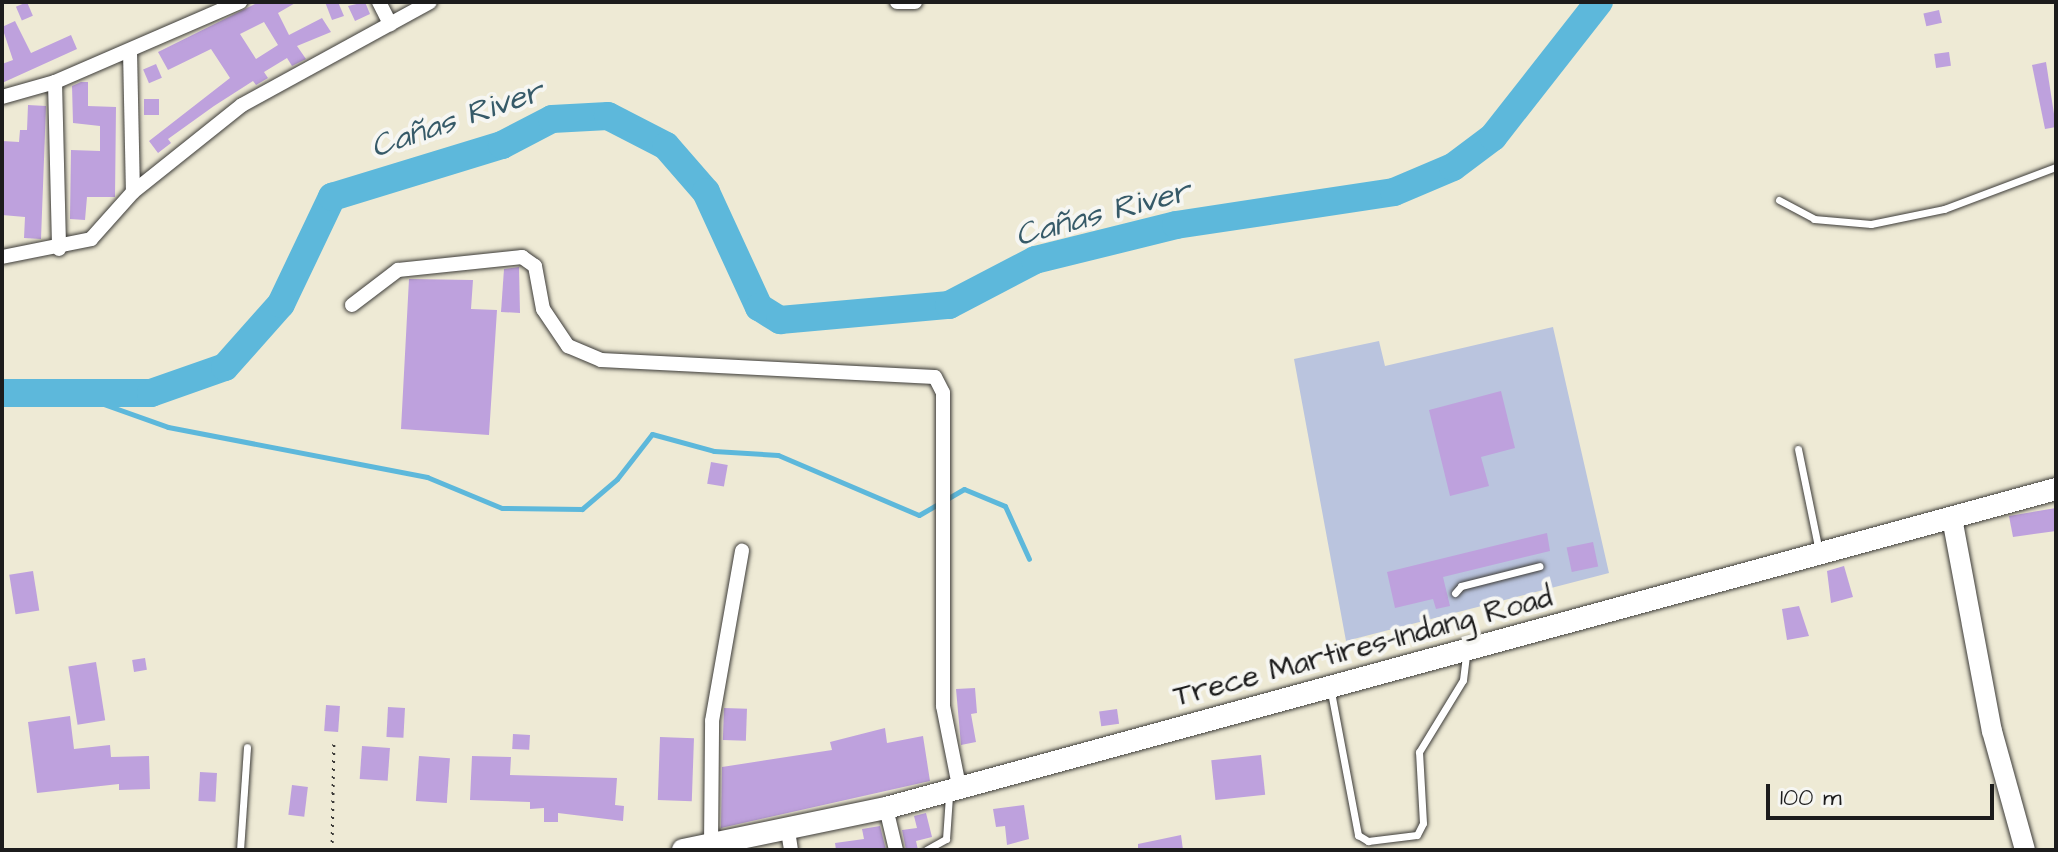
<!DOCTYPE html>
<html>
<head>
<meta charset="utf-8">
<style>
  body { margin:0 }
  #map { position:relative; width:2058px; height:852px; overflow:hidden; background:#eeead5; font-family:"Architects Daughter",sans-serif }
  div>[style] { position:absolute }
  [style*='--x'] { left:calc(var(--x)*1px); top:calc(var(--y)*1px); width:calc(var(--w)*1px); rotate:calc(var(--a)*1deg) }
  .industrial>* { inset:0; background:#bac4de }
  .stream>* { height:5px; margin:-2.5px; padding:0 2.5px; transform-origin:2.5px; border-radius:2.5px; background:#5db8db }
  .river>* { height:28px; margin:-14px; padding:0 14px; transform-origin:14px; border-radius:14px; background:#5db8db }
  .building>* { inset:0; background:#bea1dd; transform-origin:0 0 }
  .path>* { height:3px; margin-top:-1.5px; transform-origin:0; background:repeating-linear-gradient(90deg,#3c3b38 0 2px,transparent 0 8px) }
  .roads { filter:drop-shadow(0 0 2px #3c3b38) drop-shadow(0 0 2px #3c3b38) }
  .lane>* { height:7px; margin:-3.5px; padding:0 3.5px; transform-origin:3.5px; border-radius:3.5px; background:#fff }
  .street>* { height:14px; margin:-7px; padding:0 7px; transform-origin:7px; border-radius:7px; background:#fff }
  .secondary>* { height:20px; margin:-10px; padding:0 10px; transform-origin:10px; border-radius:10px; background:#fff }
  .primary>* { height:22px; margin:-11px; padding:0 11px; transform-origin:11px; border-radius:11px; background:#fff }
  span { translate:-50% -50%; white-space:nowrap; text-align:center; line-height:1.15; -webkit-text-stroke:8px #f6f6f2; paint-order:stroke }
  .street-label { font-size:30px; color:#1c1c1c }
  .water-label { font-size:32px; color:#365a68; font-style:italic }
  .frame { position:absolute; inset:0; border:4px solid #1c1c1c; pointer-events:none }
  .scale { position:absolute; left:1766px; top:784px; width:228px; height:36px; box-sizing:border-box; border:4px solid #1c1c1c; border-top:0; padding-left:10px; font-size:24px; line-height:28px; white-space:nowrap; color:#1c1c1c; -webkit-text-stroke:6px #f6f6f2; paint-order:stroke }
</style>
</head>
<body>
<div id="map">
  <div class="industrial">
    <i style="clip-path:polygon(1553px 327px,1609px 573px,1346px 641px,1294px 359px,1379px 341px,1385px 366px)"></i>
  </div>
  <div class="stream">
    <i style="--x:67;--y:391;--w:107;--a:19.6"></i>
    <i style="--x:168;--y:427;--w:264;--a:10.9"></i>
    <i style="--x:427;--y:477;--w:81;--a:22.5"></i>
    <i style="--x:502;--y:508;--w:80;--a:0.7"></i>
    <i style="--x:582;--y:509;--w:46;--a:-40.6"></i>
    <i style="--x:617;--y:479;--w:57;--a:-52.1"></i>
    <i style="--x:652;--y:434;--w:64;--a:15.3"></i>
    <i style="--x:714;--y:451;--w:64;--a:3.6"></i>
    <i style="--x:778;--y:455;--w:153;--a:23.1"></i>
    <i style="--x:919;--y:515;--w:52;--a:-30"></i>
    <i style="--x:964;--y:489;--w:44;--a:22.5"></i>
    <i style="--x:1005;--y:506;--w:58;--a:65.6"></i>
  </div>
  <div class="river">
    <i style="--x:2;--y:393;--w:149;--a:0"></i>
    <i style="--x:151;--y:393;--w:78;--a:-19.4"></i>
    <i style="--x:225;--y:367;--w:84;--a:-48.4"></i>
    <i style="--x:281;--y:304;--w:119;--a:-64.5"></i>
    <i style="--x:332;--y:197;--w:178;--a:-17"></i>
    <i style="--x:502;--y:145;--w:56;--a:-27.5"></i>
    <i style="--x:552;--y:119;--w:56;--a:-3.1"></i>
    <i style="--x:608;--y:116;--w:65;--a:27.3"></i>
    <i style="--x:666;--y:146;--w:61;--a:49"></i>
    <i style="--x:706;--y:192;--w:127;--a:65.3"></i>
    <i style="--x:759;--y:307;--w:25;--a:32"></i>
    <i style="--x:780;--y:320;--w:170;--a:-5.1"></i>
    <i style="--x:949;--y:305;--w:97;--a:-27.6"></i>
    <i style="--x:1035;--y:260;--w:145;--a:-13.9"></i>
    <i style="--x:1176;--y:225;--w:220;--a:-8.6"></i>
    <i style="--x:1394;--y:192;--w:64;--a:-23"></i>
    <i style="--x:1453;--y:167;--w:50;--a:-36.9"></i>
    <i style="--x:1493;--y:137;--w:172;--a:-51.9"></i>
  </div>
  <div class="building">
    <i style="left:27px;top:2px;width:15px;height:12px;rotate:67deg"></i>
    <i style="clip-path:polygon(evenodd,259px 2px,297px 2px,278px 13px,289px 35px,322px 18px,331px 32px,297px 46px,306px 59px,292px 66px,287px 58px,264px 72px,268px 78px,256px 85px,253px 81px,214px 106px,168px 139px,171px 143px,158px 153px,149px 141px,230px 78px,211px 49px,168px 70px,158px 52px,259px 2px,264px 22px,278px 45px,256px 59px,240px 34px,264px 22px)"></i>
    <i style="clip-path:polygon(325px 2px,338px 2px,344px 16px,332px 20px)"></i>
    <i style="clip-path:polygon(365px 2px,370px 14px,355px 21px,348px 6px)"></i>
    <i style="left:1939px;top:10px;width:13px;height:16px;rotate:77deg"></i>
    <i style="clip-path:polygon(15px 21px,31px 53px,71px 35px,77px 49px,2px 83px,2px 64px,13px 60px,2px 27px)"></i>
    <i style="left:1949px;top:52px;width:14px;height:15px;rotate:82deg"></i>
    <i style="clip-path:polygon(2046px 62px,2056px 127px,2045px 129px,2032px 65px)"></i>
    <i style="left:156px;top:64px;width:15px;height:14px;rotate:67deg"></i>
    <i style="clip-path:polygon(81px 82px,88px 82px,88px 106px,116px 107px,115px 197px,87px 197px,85px 220px,70px 219px,71px 150px,100px 151px,100px 126px,73px 123px,72px 86px)"></i>
    <i style="left:159px;top:99px;width:16px;height:15px;rotate:90deg"></i>
    <i style="clip-path:polygon(28px 105px,46px 106px,41px 239px,24px 238px,25px 217px,2px 215px,2px 141px,19px 142px,20px 130px,27px 130px)"></i>
    <i style="clip-path:polygon(519px 267px,520px 313px,501px 312px,504px 269px)"></i>
    <i style="clip-path:polygon(409px 279px,473px 280px,471px 309px,497px 310px,489px 435px,401px 429px)"></i>
    <i style="clip-path:polygon(1501px 391px,1515px 448px,1481px 457px,1489px 486px,1450px 496px,1429px 410px)"></i>
    <i style="left:711px;top:462px;width:17px;height:22px;rotate:10deg"></i>
    <i style="clip-path:polygon(2056px 508px,2056px 531px,2013px 537px,2009px 516px)"></i>
    <i style="clip-path:polygon(1547px 533px,1550px 551px,1443px 577px,1450px 606px,1436px 609px,1433px 599px,1395px 608px,1387px 572px)"></i>
    <i style="left:1593px;top:542px;width:25px;height:27px;rotate:78deg"></i>
    <i style="clip-path:polygon(1844px 566px,1853px 597px,1831px 603px,1827px 571px)"></i>
    <i style="left:33px;top:571px;width:40px;height:24px;rotate:81deg"></i>
    <i style="clip-path:polygon(1799px 606px,1809px 636px,1787px 640px,1782px 609px)"></i>
    <i style="left:145px;top:658px;width:12px;height:13px;rotate:81deg"></i>
    <i style="left:96px;top:662px;width:59px;height:28px;rotate:81deg"></i>
    <i style="clip-path:polygon(975px 688px,977px 713px,971px 714px,976px 742px,961px 745px,956px 689px)"></i>
    <i style="left:326px;top:705px;width:14px;height:26px;rotate:4deg"></i>
    <i style="left:388px;top:707px;width:17px;height:30px;rotate:3deg"></i>
    <i style="left:724px;top:708px;width:23px;height:32px;rotate:2deg"></i>
    <i style="left:1117px;top:709px;width:15px;height:18px;rotate:82deg"></i>
    <i style="clip-path:polygon(70px 716px,74px 749px,110px 745px,111px 757px,149px 756px,150px 789px,119px 790px,119px 784px,37px 793px,28px 722px)"></i>
    <i style="clip-path:polygon(885px 728px,887px 743px,923px 736px,930px 781px,721px 828px,722px 767px,832px 750px,830px 742px)"></i>
    <i style="left:513px;top:734px;width:17px;height:15px;rotate:3deg"></i>
    <i style="left:660px;top:737px;width:34px;height:63px;rotate:2deg"></i>
    <i style="left:362px;top:746px;width:28px;height:33px;rotate:4deg"></i>
    <i style="left:1261px;top:755px;width:40px;height:50px;rotate:84deg"></i>
    <i style="left:419px;top:756px;width:31px;height:45px;rotate:4deg"></i>
    <i style="clip-path:polygon(472px 756px,511px 757px,510px 775px,617px 778px,615px 805px,624px 806px,623px 821px,558px 813px,558px 822px,544px 822px,544px 808px,530px 809px,530px 802px,470px 800px)"></i>
    <i style="left:200px;top:772px;width:17px;height:29px;rotate:3deg"></i>
    <i style="left:292px;top:785px;width:16px;height:30px;rotate:7deg"></i>
    <i style="clip-path:polygon(1024px 805px,1029px 839px,1007px 845px,1005px 826px,996px 827px,993px 809px)"></i>
    <i style="clip-path:polygon(926px 813px,932px 837px,916px 841px,918px 850px,906px 850px,902px 830px,917px 828px,914px 816px)"></i>
    <i style="clip-path:polygon(880px 826px,886px 850px,836px 850px,835px 843px,864px 839px,862px 829px)"></i>
    <i style="clip-path:polygon(1181px 835px,1183px 850px,1138px 850px,1138px 844px)"></i>
  </div>
  <div class="path">
    <i style="--x:332;--y:850;--w:110;--a:-89"></i>
  </div>
  <div class="roads">
    <div class="lane">
      <i style="--x:1779;--y:200;--w:40;--a:28"></i>
      <i style="--x:1814;--y:219;--w:57;--a:5"></i>
      <i style="--x:1871;--y:224;--w:75;--a:-11.6"></i>
      <i style="--x:1944;--y:209;--w:120;--a:-20.6"></i>
      <i style="--x:1798;--y:449;--w:104;--a:78.4"></i>
      <i style="--x:1455;--y:593;--w:9;--a:-49"></i>
      <i style="--x:1461;--y:586;--w:81;--a:-14.2"></i>
      <i style="--x:1331;--y:692;--w:146;--a:79.3"></i>
      <i style="--x:1358;--y:835;--w:12;--a:31"></i>
      <i style="--x:1368;--y:841;--w:49;--a:-7"></i>
      <i style="--x:1417;--y:835;--w:13;--a:-63"></i>
      <i style="--x:1423;--y:823;--w:71;--a:-93.2"></i>
      <i style="--x:1419;--y:752;--w:84;--a:-58.6"></i>
      <i style="--x:1463;--y:680;--w:26;--a:-83"></i>
      <i style="--x:240;--y:850;--w:103;--a:-86.1"></i>
      <i style="--x:926;--y:850;--w:23;--a:-29"></i>
      <i style="--x:946;--y:839;--w:43;--a:-86"></i>
    </div>
    <div class="street">
      <i style="--x:379;--y:2;--w:25;--a:63"></i>
      <i style="--x:897;--y:2;--w:18;--a:0"></i>
      <i style="--x:130;--y:51;--w:141;--a:88.8"></i>
      <i style="--x:55;--y:82;--w:167;--a:88.6"></i>
      <i style="--x:2;--y:97;--w:55;--a:-15.8"></i>
      <i style="--x:55;--y:82;--w:202;--a:-23.4"></i>
      <i style="--x:2;--y:257;--w:91;--a:-11.4"></i>
      <i style="--x:91;--y:239;--w:63;--a:-48.2"></i>
      <i style="--x:133;--y:192;--w:139;--a:-38.6"></i>
      <i style="--x:242;--y:105;--w:214;--a:-28.7"></i>
      <i style="--x:352;--y:305;--w:58;--a:-37.3"></i>
      <i style="--x:398;--y:270;--w:125;--a:-6"></i>
      <i style="--x:522;--y:257;--w:16;--a:35"></i>
      <i style="--x:535;--y:266;--w:44;--a:79.5"></i>
      <i style="--x:543;--y:309;--w:45;--a:56"></i>
      <i style="--x:568;--y:346;--w:36;--a:23"></i>
      <i style="--x:601;--y:360;--w:334;--a:2.9"></i>
      <i style="--x:935;--y:377;--w:18;--a:63"></i>
      <i style="--x:943;--y:393;--w:313;--a:90"></i>
      <i style="--x:943;--y:706;--w:82;--a:78.7"></i>
      <i style="--x:886;--y:808;--w:43;--a:76.6"></i>
      <i style="--x:788;--y:831;--w:19;--a:81"></i>
      <i style="--x:711;--y:846;--w:125;--a:-89.5"></i>
      <i style="--x:712;--y:721;--w:173;--a:-80"></i>
    </div>
    <div class="secondary">
      <i style="--x:1952;--y:518;--w:217;--a:79.4"></i>
      <i style="--x:1992;--y:731;--w:123;--a:74.5"></i>
    </div>
    <div class="primary">
      <i style="--x:683;--y:850;--w:207;--a:-11.7"></i>
      <i style="--x:886;--y:808;--w:1213;--a:-15.25"></i>
    </div>
  </div>
  <div class="street-label">
    <span style="left:1363px;top:647px;rotate:-15deg">Trece Martires-Indang Road</span>
  </div>
  <div class="water-label">
    <span style="left:457px;top:120px;rotate:-19deg">Cañas River</span>
    <span style="left:1103px;top:214px;rotate:-15deg">Cañas River</span>
  </div>
  <div class="frame"></div>
  <div class="scale">100 m</div>
</div>
</body>
</html>
